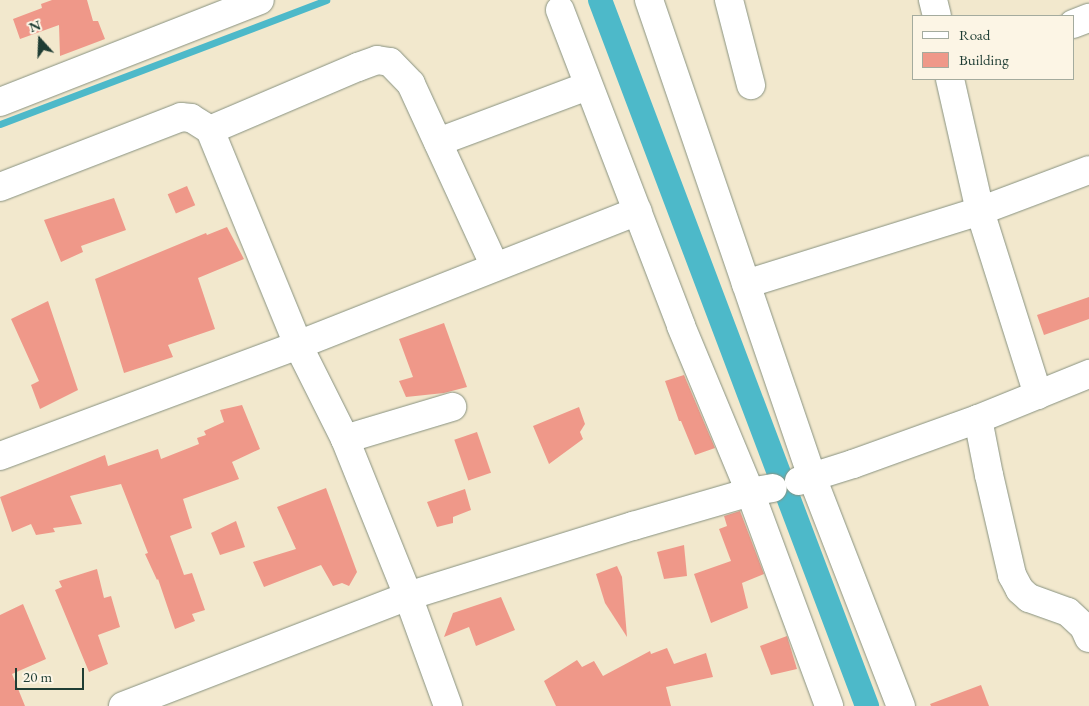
<!DOCTYPE html>
<html>
<head>
<meta charset="utf-8">
<style>
  body { margin:0 }
  #map { position:relative; width:1089px; height:706px; overflow:hidden; background:#f2e8cd; font-family:"EB Garamond",serif }
  div>[style] { position:absolute }
  [style*='--x'] { left:calc(var(--x)*1px); top:calc(var(--y)*1px); width:calc(var(--w)*1px); rotate:calc(var(--a)*1deg) }
  .stream>* { height:7px; margin:-3.5px; padding:0 3.5px; transform-origin:3.5px; border-radius:3.5px; background:#4db9c9 }
  .canal>* { height:24px; margin:-12px; padding:0 12px; transform-origin:12px; border-radius:12px; background:#4db9c9 }
  .building>* { inset:0; background:#ef9889; transform-origin:0 0 }
  .roads { filter:drop-shadow(0 0 1px #889280) drop-shadow(0 0 1px #889280) }
  .minor>* { height:28px; margin:-14px; padding:0 14px; transform-origin:14px; border-radius:14px; background:#fff }
  span { translate:-50% -50%; white-space:nowrap; text-align:center; line-height:1.15; -webkit-text-stroke:5px #fcf5e5; paint-order:stroke }
  .legend { position:absolute; left:912px; top:15px; width:162px; height:65px; box-sizing:border-box; background:#fcf5e5; border:1px solid #a4ab9e; margin:0; padding:6px 9px; list-style:none; font-size:15px; color:#1f3d34 }
  .legend li { display:flex; align-items:center; gap:10px; height:25px }
  .legend b { width:25px; border:1px solid #a4ab9e }
  .north { position:absolute; left:15px; top:15px; width:50px; height:50px; -webkit-text-stroke:4px #fcf5e5; paint-order:stroke; rotate:340deg; font-size:14px; font-weight:700; line-height:20px; text-align:center; color:#1f3d34 }
  .north::after { content:''; display:block; margin:auto; width:18px; height:22px; background:#1f3d34; clip-path:polygon(50% 0,100% 100%,50% 72%,0 100%) }
  .scale { position:absolute; left:15px; top:668px; width:69px; height:22px; box-sizing:border-box; border:2px solid #1f3d34; border-top:0; padding-left:6px; font-size:15px; line-height:18px; white-space:nowrap; color:#1f3d34; -webkit-text-stroke:4px #fcf5e5; paint-order:stroke }
</style>
</head>
<body>
<div id="map">
  <div class="stream">
    <i style="--x:0;--y:124;--w:349;--a:-20.8"></i>
  </div>
  <div class="canal">
    <i style="--x:600;--y:0;--w:755;--a:69.28"></i>
  </div>
  <div class="building">
    <i style="clip-path:polygon(52px 0,87px 0,93px 21px,98px 21px,105px 39px,60px 56px,59px 25px,20px 39px,13px 19px,42px 8px,41px 4px)"></i>
    <i style="left:187px;top:186px;width:21px;height:21px;rotate:67deg"></i>
    <i style="clip-path:polygon(114px 198px,126px 230px,81px 246px,83px 252px,61px 262px,44px 220px)"></i>
    <i style="clip-path:polygon(227px 227px,244px 259px,198px 278px,215px 329px,168px 345px,173px 357px,124px 373px,95px 279px,206px 233px,207px 235px)"></i>
    <i style="clip-path:polygon(1089px 297px,1089px 319px,1044px 335px,1037px 315px)"></i>
    <i style="clip-path:polygon(48px 301px,78px 390px,40px 409px,31px 385px,39px 381px,11px 319px)"></i>
    <i style="clip-path:polygon(444px 323px,467px 387px,444px 393px,406px 397px,399px 381px,413px 377px,399px 339px)"></i>
    <i style="clip-path:polygon(684px 375px,715px 448px,695px 455px,681px 421px,679px 421px,665px 381px)"></i>
    <i style="clip-path:polygon(242px 405px,260px 449px,232px 462px,239px 479px,183px 499px,192px 528px,170px 536px,184px 575px,192px 573px,205px 610px,192px 614px,195px 621px,175px 629px,158px 579px,157px 580px,145px 554px,148px 553px,121px 484px,70px 496px,82px 524px,53px 528px,55px 532px,36px 535px,31px 524px,12px 532px,0 497px,105px 455px,108px 466px,158px 449px,161px 459px,199px 444px,197px 438px,206px 435px,204px 431px,224px 422px,220px 410px)"></i>
    <i style="clip-path:polygon(579px 407px,585px 424px,580px 432px,583px 439px,549px 464px,533px 426px)"></i>
    <i style="left:477px;top:432px;width:43px;height:24px;rotate:71deg"></i>
    <i style="clip-path:polygon(326px 488px,357px 572px,349px 586px,342px 583px,333px 586px,321px 565px,264px 587px,253px 562px,296px 549px,277px 507px)"></i>
    <i style="clip-path:polygon(465px 489px,471px 510px,453px 517px,453px 523px,437px 527px,427px 502px)"></i>
    <i style="clip-path:polygon(740px 511px,764px 574px,742px 583px,748px 608px,711px 623px,694px 574px,731px 561px,719px 529px,727px 526px,724px 516px)"></i>
    <i style="clip-path:polygon(236px 521px,245px 547px,220px 555px,211px 533px)"></i>
    <i style="clip-path:polygon(684px 545px,687px 576px,664px 579px,657px 552px)"></i>
    <i style="clip-path:polygon(617px 566px,622px 577px,627px 637px,605px 603px,596px 574px)"></i>
    <i style="clip-path:polygon(97px 569px,104px 598px,111px 596px,120px 627px,98px 635px,108px 664px,89px 672px,55px 590px,62px 587px,59px 581px)"></i>
    <i style="clip-path:polygon(501px 597px,515px 630px,476px 646px,469px 627px,444px 637px,453px 613px)"></i>
    <i style="clip-path:polygon(23px 604px,46px 659px,12px 674px,25px 706px,0 706px,0 615px)"></i>
    <i style="clip-path:polygon(787px 636px,797px 669px,771px 675px,760px 646px)"></i>
    <i style="clip-path:polygon(667px 648px,674px 664px,706px 653px,713px 677px,666px 687px,671px 706px,556px 706px,544px 681px,577px 660px,582px 667px,594px 661px,603px 676px,650px 651px,651px 654px)"></i>
    <i style="clip-path:polygon(981px 685px,989px 706px,931px 706px,930px 704px)"></i>
  </div>
  <div class="roads">
    <div class="minor">
      <i style="--x:649;--y:0;--w:504;--a:71.13"></i>
      <i style="--x:812;--y:477;--w:246;--a:68.8"></i>
      <i style="--x:729;--y:0;--w:88;--a:75.5"></i>
      <i style="--x:933;--y:0;--w:16;--a:76"></i>
      <i style="--x:560;--y:10;--w:338;--a:69"></i>
      <i style="--x:681;--y:326;--w:180;--a:67.4"></i>
      <i style="--x:750;--y:492;--w:228;--a:69.7"></i>
      <i style="--x:1073;--y:24;--w:17;--a:-21"></i>
      <i style="--x:950;--y:79;--w:135;--a:77.2"></i>
      <i style="--x:980;--y:211;--w:193;--a:72.5"></i>
      <i style="--x:0;--y:102;--w:279;--a:-21.4"></i>
      <i style="--x:210;--y:130;--w:161;--a:-23.1"></i>
      <i style="--x:358;--y:67;--w:20;--a:-20"></i>
      <i style="--x:377;--y:60;--w:13;--a:9"></i>
      <i style="--x:390;--y:62;--w:30;--a:46"></i>
      <i style="--x:411;--y:84;--w:201;--a:65.3"></i>
      <i style="--x:438;--y:142;--w:160;--a:-20.5"></i>
      <i style="--x:0;--y:187;--w:194;--a:-21.1"></i>
      <i style="--x:181;--y:117;--w:10;--a:6"></i>
      <i style="--x:191;--y:118;--w:22;--a:32"></i>
      <i style="--x:210;--y:130;--w:232;--a:67.7"></i>
      <i style="--x:298;--y:345;--w:105;--a:63.4"></i>
      <i style="--x:345;--y:439;--w:169;--a:68.1"></i>
      <i style="--x:408;--y:596;--w:117;--a:70"></i>
      <i style="--x:746;--y:284;--w:245;--a:-17.3"></i>
      <i style="--x:980;--y:211;--w:116;--a:-20.6"></i>
      <i style="--x:978;--y:419;--w:57;--a:78.9"></i>
      <i style="--x:989;--y:475;--w:103;--a:77"></i>
      <i style="--x:1012;--y:575;--w:17;--a:62"></i>
      <i style="--x:1020;--y:590;--w:12;--a:42"></i>
      <i style="--x:1029;--y:598;--w:41;--a:19.7"></i>
      <i style="--x:1068;--y:612;--w:22;--a:43"></i>
      <i style="--x:1084;--y:627;--w:12;--a:66"></i>
      <i style="--x:345;--y:439;--w:112;--a:-16.7"></i>
      <i style="--x:0;--y:456;--w:318;--a:-20.4"></i>
      <i style="--x:298;--y:345;--w:365;--a:-21.5"></i>
      <i style="--x:799;--y:481;--w:57;--a:-17.5"></i>
      <i style="--x:853;--y:464;--w:133;--a:-19.8"></i>
      <i style="--x:978;--y:419;--w:120;--a:-22.1"></i>
      <i style="--x:123;--y:706;--w:305;--a:-21.1"></i>
      <i style="--x:408;--y:596;--w:236;--a:-17.3"></i>
      <i style="--x:633;--y:526;--w:122;--a:-16.2"></i>
      <i style="--x:750;--y:492;--w:23;--a:-10"></i>
    </div>
  </div>
  <ul class="legend">
  <li><b style="height:6px;background:#fff"></b>Road</li>
  <li><b style="height:14px;background:#ef9889"></b>Building</li>
  </ul>
  <div class="north">N</div>
  <div class="scale">20 m</div>
</div>
</body>
</html>
